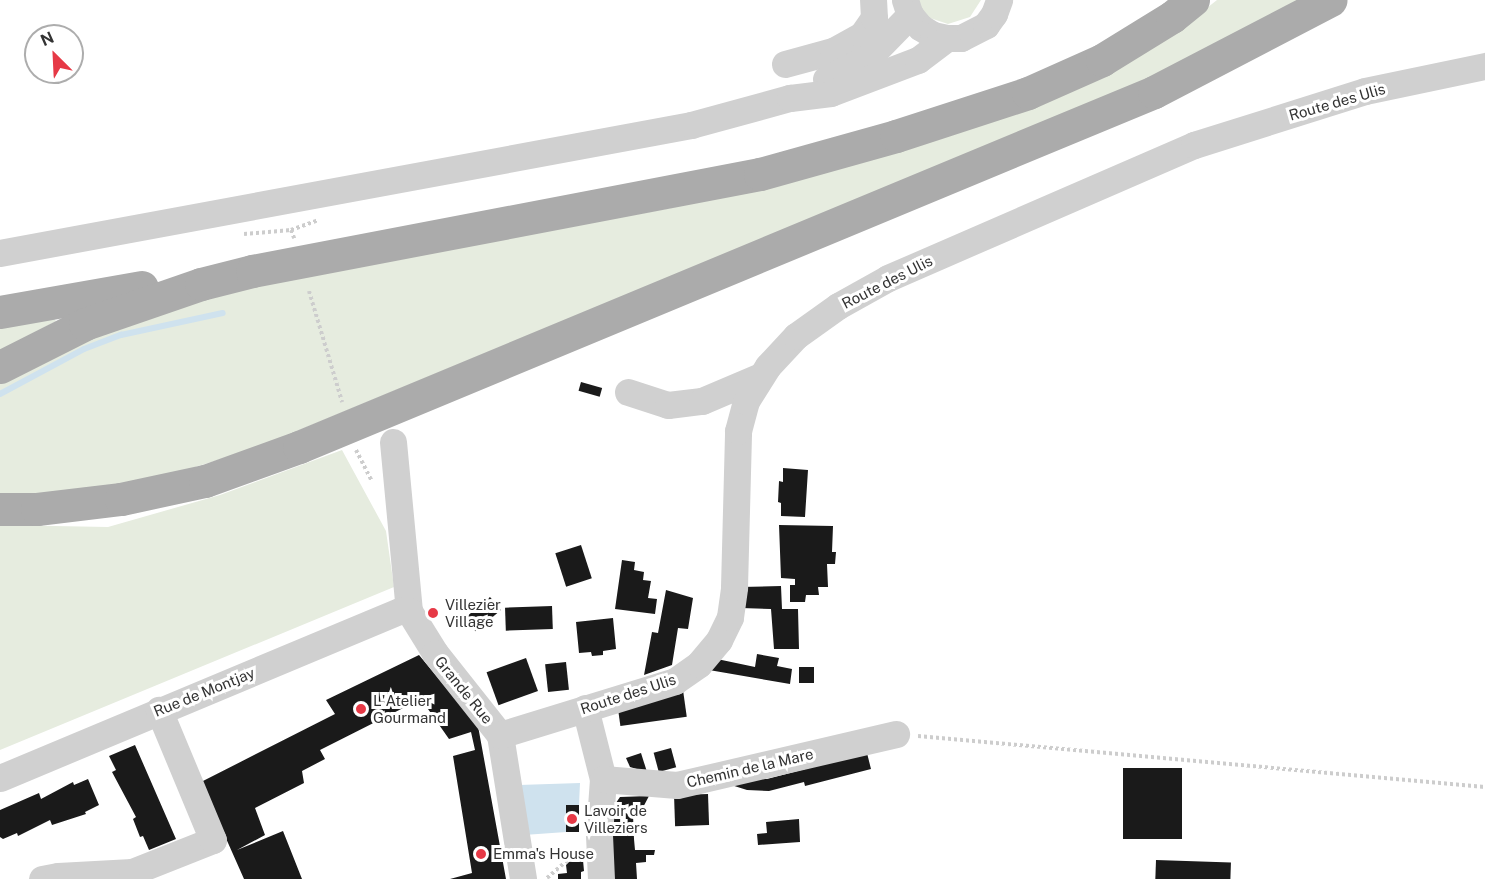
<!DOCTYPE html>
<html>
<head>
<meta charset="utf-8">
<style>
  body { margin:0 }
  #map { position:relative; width:1485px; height:879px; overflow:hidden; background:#fff; font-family:"Public Sans",sans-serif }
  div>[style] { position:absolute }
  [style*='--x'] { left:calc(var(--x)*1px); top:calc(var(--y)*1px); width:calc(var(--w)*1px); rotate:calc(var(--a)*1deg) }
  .green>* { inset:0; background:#e6ecdf }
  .water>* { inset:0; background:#cfe2ee }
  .stream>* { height:6px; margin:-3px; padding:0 3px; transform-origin:3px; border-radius:3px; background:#cfe2ee }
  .building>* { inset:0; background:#1a1a1a; transform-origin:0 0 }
  .path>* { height:4px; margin-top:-2px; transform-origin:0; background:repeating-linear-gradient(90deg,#cdcdcd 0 3px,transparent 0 6px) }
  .minor>* { height:27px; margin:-13.5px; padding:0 13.5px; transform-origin:13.5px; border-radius:13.5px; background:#d0d0d0 }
  .major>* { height:33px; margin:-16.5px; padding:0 16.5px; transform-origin:16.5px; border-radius:16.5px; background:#ababab }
  .dots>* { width:16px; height:16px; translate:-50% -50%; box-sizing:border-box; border:3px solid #fff; border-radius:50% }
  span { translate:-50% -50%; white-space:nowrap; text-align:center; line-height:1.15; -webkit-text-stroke:6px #fff; paint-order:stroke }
  .street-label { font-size:15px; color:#333 }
  .poi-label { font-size:15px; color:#333 }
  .left { translate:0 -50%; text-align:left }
  .north { position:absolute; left:24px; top:24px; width:60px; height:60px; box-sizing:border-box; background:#fff; border:2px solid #adadad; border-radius:50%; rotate:336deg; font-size:16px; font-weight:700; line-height:24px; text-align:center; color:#333 }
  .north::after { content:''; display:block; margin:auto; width:21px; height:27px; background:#e63946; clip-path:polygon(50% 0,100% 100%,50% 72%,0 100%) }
</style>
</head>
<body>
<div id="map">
  <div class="green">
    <i style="clip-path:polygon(915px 0,981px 0,970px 17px,948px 24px,927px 17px)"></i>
    <i style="clip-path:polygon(1217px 0,1298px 0,1161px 74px,256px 448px,173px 474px,87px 491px,0 497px,0 384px,77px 342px,238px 288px,671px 208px,808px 174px,1193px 19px)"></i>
    <i style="clip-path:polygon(50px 314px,56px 321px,0 352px,0 322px)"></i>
    <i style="clip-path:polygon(342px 450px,386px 531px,394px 587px,0 750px,0 525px,108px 527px,220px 495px)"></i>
  </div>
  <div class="water">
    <i style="clip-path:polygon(580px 783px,579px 805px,566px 805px,566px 832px,524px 835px,519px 785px)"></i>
  </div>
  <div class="stream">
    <i style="--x:0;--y:394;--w:95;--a:-28.2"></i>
    <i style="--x:84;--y:349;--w:40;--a:-21"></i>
    <i style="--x:121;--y:335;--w:104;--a:-12.2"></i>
  </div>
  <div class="building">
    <i style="left:581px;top:382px;width:22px;height:9px;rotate:16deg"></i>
    <i style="clip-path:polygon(783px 468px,808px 470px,805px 517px,781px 516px,781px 503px,778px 502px,779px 481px,783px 482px)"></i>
    <i style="clip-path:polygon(779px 525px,833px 526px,832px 552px,836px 552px,835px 564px,827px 564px,828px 587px,818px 587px,819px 595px,806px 595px,805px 602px,790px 602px,790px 585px,795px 585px,795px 579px,781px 578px)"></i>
    <i style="left:581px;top:545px;width:35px;height:27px;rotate:72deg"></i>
    <i style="clip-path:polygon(622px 560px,635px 562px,634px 570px,644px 572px,643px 580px,651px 581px,648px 598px,657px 599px,655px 614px,615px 609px)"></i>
    <i style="clip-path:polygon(781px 586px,782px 609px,798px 609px,799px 649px,774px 649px,771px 609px,741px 608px,741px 587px)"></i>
    <i style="clip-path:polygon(666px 590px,693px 598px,688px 629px,678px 628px,672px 665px,644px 675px,652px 632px,658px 633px)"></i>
    <i style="left:490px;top:597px;width:17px;height:33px;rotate:50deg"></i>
    <i style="clip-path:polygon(435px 606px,440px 615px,431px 619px,426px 610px)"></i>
    <i style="left:552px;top:606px;width:23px;height:47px;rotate:88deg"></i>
    <i style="clip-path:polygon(613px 618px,616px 649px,603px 651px,603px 655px,592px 656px,591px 652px,579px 653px,576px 622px)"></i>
    <i style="clip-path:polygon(757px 654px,779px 658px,777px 666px,792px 669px,790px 684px,709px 670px,717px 659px,755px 667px)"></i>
    <i style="clip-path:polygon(419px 655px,478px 726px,506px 879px,450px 879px,472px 873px,453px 756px,475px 750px,471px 732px,449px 739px,421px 699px,320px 750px,325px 759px,302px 771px,304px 783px,255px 808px,265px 835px,237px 850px,283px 831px,302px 879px,244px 879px,201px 782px,335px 714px,326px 700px)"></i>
    <i style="left:526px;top:658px;width:35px;height:42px;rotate:70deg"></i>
    <i style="left:566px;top:662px;width:28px;height:21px;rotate:84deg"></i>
    <i style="left:799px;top:667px;width:15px;height:16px"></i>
    <i style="left:683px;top:690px;width:27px;height:67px;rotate:82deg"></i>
    <i style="clip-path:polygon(135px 745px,176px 839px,149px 850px,143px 836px,140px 837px,133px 819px,136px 817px,112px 772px,116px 770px,109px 756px)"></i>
    <i style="left:671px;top:748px;width:20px;height:18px;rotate:75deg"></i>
    <i style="clip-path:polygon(641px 753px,647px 772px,630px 767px,626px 758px)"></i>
    <i style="clip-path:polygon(867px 753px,871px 769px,805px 786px,804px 782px,769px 791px,747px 790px,728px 784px,751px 778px,767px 779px)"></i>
    <i style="left:1123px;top:768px;width:59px;height:71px"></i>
    <i style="clip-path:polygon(88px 779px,99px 805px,85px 812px,86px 814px,52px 825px,50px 820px,18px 836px,17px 833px,3px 839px,0 837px,0 810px,39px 793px,41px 799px,73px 782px,74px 785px)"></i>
    <i style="left:708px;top:794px;width:31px;height:34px;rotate:88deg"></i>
    <i style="clip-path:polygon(649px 796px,639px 815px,633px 815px,634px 839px,635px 850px,655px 850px,654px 855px,646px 855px,646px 862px,636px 863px,637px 879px,610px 879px,607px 816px,620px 797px)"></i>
    <i style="left:566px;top:805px;width:13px;height:27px"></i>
    <i style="clip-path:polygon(799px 819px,800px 842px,758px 845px,757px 834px,767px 833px,766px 822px)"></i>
    <i style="clip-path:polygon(583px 860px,584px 871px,581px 872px,581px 879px,558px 879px,558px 874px,567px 873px,566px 865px,569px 862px)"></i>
    <i style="left:1156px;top:860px;width:75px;height:19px;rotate:2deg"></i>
  </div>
  <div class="path">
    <i style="--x:291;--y:230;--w:29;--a:-20"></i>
    <i style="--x:244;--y:234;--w:47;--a:-4.9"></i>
    <i style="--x:291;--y:230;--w:9;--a:69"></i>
    <i style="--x:309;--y:291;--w:116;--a:73.4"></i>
    <i style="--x:356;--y:450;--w:35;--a:63"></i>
    <i style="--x:918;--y:736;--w:569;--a:5.14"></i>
    <i style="--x:547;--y:878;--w:40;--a:-41"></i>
  </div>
  <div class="minor">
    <i style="--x:905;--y:0;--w:16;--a:72"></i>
    <i style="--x:910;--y:15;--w:16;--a:50"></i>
    <i style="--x:920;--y:27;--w:15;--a:32"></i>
    <i style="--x:933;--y:35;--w:14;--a:12"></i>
    <i style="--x:947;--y:38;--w:14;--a:0"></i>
    <i style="--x:961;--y:38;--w:28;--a:-27"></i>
    <i style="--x:986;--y:25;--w:14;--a:-54"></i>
    <i style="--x:994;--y:14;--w:15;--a:-70"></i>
    <i style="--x:785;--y:64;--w:50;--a:-15.2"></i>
    <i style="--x:833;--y:51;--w:33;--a:-29"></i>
    <i style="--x:862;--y:35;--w:21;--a:-55"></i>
    <i style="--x:874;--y:18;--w:18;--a:-93"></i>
    <i style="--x:826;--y:79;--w:48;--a:-27.1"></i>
    <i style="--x:869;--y:57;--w:59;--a:-45.7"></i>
    <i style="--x:0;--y:253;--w:703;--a:-10.49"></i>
    <i style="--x:691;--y:125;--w:103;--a:-15.3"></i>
    <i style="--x:790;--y:98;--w:41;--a:-7"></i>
    <i style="--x:831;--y:93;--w:93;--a:-20.8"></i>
    <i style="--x:918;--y:60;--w:36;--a:-37"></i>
    <i style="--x:628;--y:392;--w:42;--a:18"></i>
    <i style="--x:668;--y:405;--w:34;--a:-7"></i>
    <i style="--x:702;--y:401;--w:64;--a:-23"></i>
    <i style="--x:393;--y:442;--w:170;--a:84.6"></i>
    <i style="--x:409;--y:611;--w:49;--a:58.2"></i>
    <i style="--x:435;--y:653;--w:105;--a:51.6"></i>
    <i style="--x:500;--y:735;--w:146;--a:80.9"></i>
    <i style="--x:585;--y:708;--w:73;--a:75.8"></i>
    <i style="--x:603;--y:779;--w:56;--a:94.1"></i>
    <i style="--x:599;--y:835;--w:44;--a:87.4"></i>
    <i style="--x:500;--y:735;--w:183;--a:-17.1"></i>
    <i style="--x:675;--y:681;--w:29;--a:-35"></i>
    <i style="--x:699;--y:664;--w:31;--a:-50"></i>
    <i style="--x:719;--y:640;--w:25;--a:-64"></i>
    <i style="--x:730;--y:617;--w:30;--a:-82"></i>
    <i style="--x:734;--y:587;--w:156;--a:-88.5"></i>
    <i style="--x:738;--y:431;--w:31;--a:-75"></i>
    <i style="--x:746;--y:401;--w:41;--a:-57.8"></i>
    <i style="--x:768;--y:366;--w:41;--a:-47"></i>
    <i style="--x:796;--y:336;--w:52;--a:-35.5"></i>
    <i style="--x:838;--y:306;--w:57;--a:-29.2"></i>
    <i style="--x:888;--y:278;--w:334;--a:-23.5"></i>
    <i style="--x:1194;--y:145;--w:179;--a:-17.5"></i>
    <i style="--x:1365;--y:91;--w:123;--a:-11.8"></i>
    <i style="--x:0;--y:778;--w:433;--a:-22.7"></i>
    <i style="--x:400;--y:611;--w:9;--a:0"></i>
    <i style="--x:603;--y:779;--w:74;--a:4.6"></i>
    <i style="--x:677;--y:785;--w:225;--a:-13.1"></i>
    <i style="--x:42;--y:879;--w:16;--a:-11"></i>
    <i style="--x:58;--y:876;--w:74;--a:-3.1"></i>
    <i style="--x:132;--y:872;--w:87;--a:-21.6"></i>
    <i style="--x:213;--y:840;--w:141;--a:-112.6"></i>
  </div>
  <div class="major">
    <i style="--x:0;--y:312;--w:144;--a:-10"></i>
    <i style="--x:0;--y:367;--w:95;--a:-26.8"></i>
    <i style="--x:85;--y:324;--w:123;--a:-19"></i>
    <i style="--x:201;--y:284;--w:53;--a:-14.3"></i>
    <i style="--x:252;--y:271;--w:517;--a:-10.81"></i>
    <i style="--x:760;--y:174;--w:141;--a:-15.6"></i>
    <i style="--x:896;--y:136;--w:139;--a:-18"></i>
    <i style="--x:1028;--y:93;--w:81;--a:-24"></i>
    <i style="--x:1102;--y:60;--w:82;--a:-31.6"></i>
    <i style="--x:1172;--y:17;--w:27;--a:-39"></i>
    <i style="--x:0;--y:509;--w:37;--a:0"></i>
    <i style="--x:37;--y:509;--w:85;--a:-6.8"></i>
    <i style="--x:121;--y:499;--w:86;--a:-12.1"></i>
    <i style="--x:205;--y:481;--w:100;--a:-19.9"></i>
    <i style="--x:299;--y:447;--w:926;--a:-22.55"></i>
    <i style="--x:1154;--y:92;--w:199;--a:-27.5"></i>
  </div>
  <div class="dots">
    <i style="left:433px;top:613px;background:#e63946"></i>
    <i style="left:361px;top:709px;background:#e63946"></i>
    <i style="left:572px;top:819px;background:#e63946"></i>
    <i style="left:481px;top:854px;background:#e63946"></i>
  </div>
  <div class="street-label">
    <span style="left:1337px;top:102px;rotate:-16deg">Route des Ulis</span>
    <span style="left:887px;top:282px;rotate:-27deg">Route des Ulis</span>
    <span style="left:464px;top:690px;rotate:51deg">Grande Rue</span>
    <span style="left:204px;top:692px;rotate:-22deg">Rue de Montjay</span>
    <span style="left:628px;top:694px;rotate:-18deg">Route des Ulis</span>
    <span style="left:750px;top:768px;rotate:-13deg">Chemin de la Mare</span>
  </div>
  <div class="poi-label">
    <span class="left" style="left:445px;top:613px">Villezier<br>Village</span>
    <span class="left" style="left:373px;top:709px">L'Atelier<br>Gourmand</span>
    <span class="left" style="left:584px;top:819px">Lavoir de<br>Villeziers</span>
    <span class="left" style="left:493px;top:854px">Emma's House</span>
  </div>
  <div class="north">N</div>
</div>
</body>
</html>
